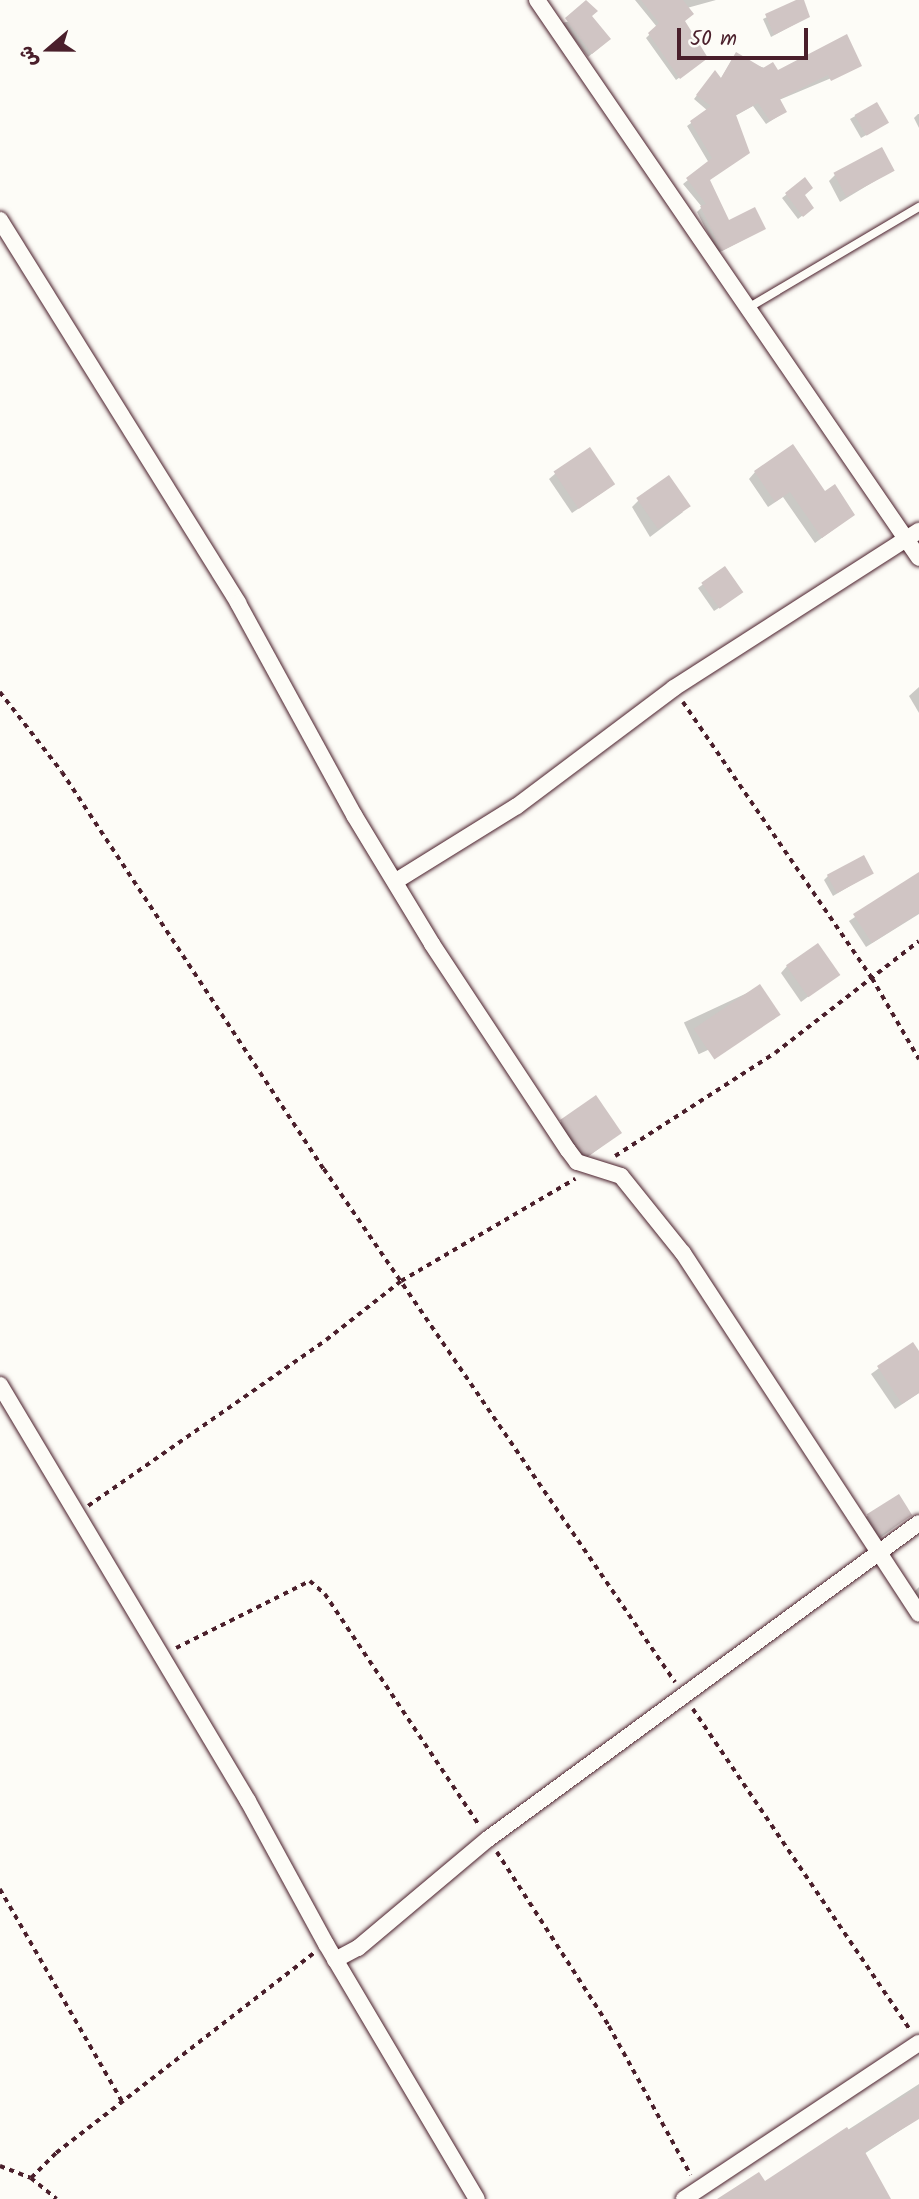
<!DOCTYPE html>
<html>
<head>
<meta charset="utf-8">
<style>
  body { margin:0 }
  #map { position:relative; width:919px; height:2199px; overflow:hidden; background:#fdfcf7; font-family:Kalam,"Playpen Sans Arabic",sans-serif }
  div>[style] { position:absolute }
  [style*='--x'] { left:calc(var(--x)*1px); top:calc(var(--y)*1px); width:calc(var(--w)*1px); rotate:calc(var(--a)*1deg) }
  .shadow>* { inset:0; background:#0003; transform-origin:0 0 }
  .building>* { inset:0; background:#d0c5c4; transform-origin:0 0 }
  .path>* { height:3.5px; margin-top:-1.75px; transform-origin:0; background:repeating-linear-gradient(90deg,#4a1f2b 0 5px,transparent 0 10px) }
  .roads { filter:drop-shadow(0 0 2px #4a1f2b) drop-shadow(0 0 2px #4a1f2b) }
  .lane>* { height:8px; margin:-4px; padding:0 4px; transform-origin:4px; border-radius:4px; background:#fdfcf7 }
  .street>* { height:16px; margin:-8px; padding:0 8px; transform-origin:8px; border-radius:8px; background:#fdfcf7 }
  span { translate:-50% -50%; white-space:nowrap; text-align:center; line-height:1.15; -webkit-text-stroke:6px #fdfcf7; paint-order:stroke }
  .north { position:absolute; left:14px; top:14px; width:70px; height:70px; -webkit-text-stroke:5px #fdfcf7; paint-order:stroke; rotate:250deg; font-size:19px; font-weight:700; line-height:28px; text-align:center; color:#4a1f2b }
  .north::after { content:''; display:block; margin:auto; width:24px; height:32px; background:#4a1f2b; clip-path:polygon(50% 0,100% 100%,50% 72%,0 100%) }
  .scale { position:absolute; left:677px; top:28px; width:131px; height:32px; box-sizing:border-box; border:4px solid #4a1f2b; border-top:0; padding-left:9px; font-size:21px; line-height:24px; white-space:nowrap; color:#4a1f2b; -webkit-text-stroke:5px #fdfcf7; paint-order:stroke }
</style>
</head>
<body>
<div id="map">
  <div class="shadow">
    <i style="clip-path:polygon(635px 0,716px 0,687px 8px,683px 21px,702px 61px,676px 80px,646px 38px,657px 27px)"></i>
    <i style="clip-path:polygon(802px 0,808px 17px,771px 37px,763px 19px)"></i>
    <i style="clip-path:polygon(590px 16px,605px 43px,588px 57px,562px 23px)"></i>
    <i style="clip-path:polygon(733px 58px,777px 72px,860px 66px,779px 100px,785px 112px,766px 124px,753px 106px,735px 116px,708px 181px,728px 222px,764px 229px,718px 253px,697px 212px,702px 207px,683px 184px,709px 163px,687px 126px,708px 111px,694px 99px,712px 76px,720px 80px)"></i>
    <i style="left:876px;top:104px;width:22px;height:30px;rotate:60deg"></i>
    <i style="clip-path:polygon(918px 114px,919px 114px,919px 128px,914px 118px)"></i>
    <i style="clip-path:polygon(893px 170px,840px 202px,829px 181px,835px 175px)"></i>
    <i style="clip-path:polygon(805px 180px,803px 196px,808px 211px,798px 219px,782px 198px)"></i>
    <i style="clip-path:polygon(755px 472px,825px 493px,853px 515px,815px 543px,783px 497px,768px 507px,749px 479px)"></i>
    <i style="clip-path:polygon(556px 473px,606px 490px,572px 513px,549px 479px)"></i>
    <i style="clip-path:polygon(639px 500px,683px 512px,650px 537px,632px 507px)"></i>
    <i style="clip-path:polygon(725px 568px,737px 596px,714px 611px,698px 588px)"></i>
    <i style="clip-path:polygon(919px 687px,919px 713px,909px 696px)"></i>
    <i style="clip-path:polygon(872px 873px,833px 896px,824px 880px,828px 876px)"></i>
    <i style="clip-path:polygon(919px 874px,919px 914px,866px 947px,849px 921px)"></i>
    <i style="clip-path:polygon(787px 966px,837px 975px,801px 1002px,781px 973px)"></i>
    <i style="left:760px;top:987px;width:35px;height:84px;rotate:65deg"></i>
    <i style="clip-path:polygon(562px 1121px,620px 1133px,582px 1161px,555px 1127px)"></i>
    <i style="clip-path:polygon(912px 1344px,919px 1354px,919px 1393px,895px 1409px,871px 1374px)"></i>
    <i style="clip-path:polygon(868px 1515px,906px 1519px,877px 1540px,864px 1519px)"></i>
    <i style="clip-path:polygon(919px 1587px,919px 1600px,914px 1592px)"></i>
    <i style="clip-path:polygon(919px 2084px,919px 2118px,864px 2154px,889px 2199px,720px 2199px,764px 2184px)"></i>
  </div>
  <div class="building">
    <i style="clip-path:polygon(586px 0,598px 11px,592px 16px,611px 39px,592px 54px,565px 18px)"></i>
    <i style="clip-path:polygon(641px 0,683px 0,694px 14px,685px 21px,708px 58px,680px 79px,648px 33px,659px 23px)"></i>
    <i style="clip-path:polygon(796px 0,804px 0,810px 17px,774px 35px,765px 14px)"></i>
    <i style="clip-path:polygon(847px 34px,862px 66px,831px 81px,828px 75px,780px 99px,787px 112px,770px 121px,758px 103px,736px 115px,750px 153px,710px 180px,729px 220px,755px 207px,766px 229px,722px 251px,700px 206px,706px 204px,686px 178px,712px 158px,690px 121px,711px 106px,696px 95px,715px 70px,721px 78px,736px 52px,763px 68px,773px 62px,778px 70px)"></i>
    <i style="left:877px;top:102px;width:24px;height:26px;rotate:60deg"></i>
    <i style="left:882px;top:147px;width:27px;height:55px;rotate:62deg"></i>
    <i style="clip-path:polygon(805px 177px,813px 188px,805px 195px,814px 208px,803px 217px,785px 193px)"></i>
    <i style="clip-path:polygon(793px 444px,825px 491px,835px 484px,855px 515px,822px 538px,790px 492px,775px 502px,754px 471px)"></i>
    <i style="left:590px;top:447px;width:45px;height:44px;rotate:56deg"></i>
    <i style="left:669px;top:475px;width:38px;height:40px;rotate:55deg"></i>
    <i style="left:725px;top:566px;width:32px;height:29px;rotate:55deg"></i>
    <i style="left:864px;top:855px;width:21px;height:42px;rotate:62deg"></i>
    <i style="clip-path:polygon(919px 872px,919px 913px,872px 943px,853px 914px)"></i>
    <i style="left:818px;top:943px;width:39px;height:39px;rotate:55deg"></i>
    <i style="left:760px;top:984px;width:37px;height:80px;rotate:56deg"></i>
    <i style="clip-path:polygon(596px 1095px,622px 1133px,590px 1155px,583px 1153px,560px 1120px)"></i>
    <i style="clip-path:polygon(913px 1342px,919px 1351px,919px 1393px,902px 1404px,877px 1366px)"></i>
    <i style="left:899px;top:1494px;width:25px;height:38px;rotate:58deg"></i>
    <i style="clip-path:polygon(919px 2087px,919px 2119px,865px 2152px,891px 2199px,717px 2199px,759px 2172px,765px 2181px,847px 2127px,849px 2130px)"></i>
  </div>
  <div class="path">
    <i style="--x:0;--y:692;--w:101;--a:52.2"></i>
    <i style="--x:62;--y:772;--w:476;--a:56.6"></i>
    <i style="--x:324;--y:1169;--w:622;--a:55.62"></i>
    <i style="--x:683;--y:702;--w:335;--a:55.6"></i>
    <i style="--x:872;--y:978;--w:94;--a:59.9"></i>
    <i style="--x:615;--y:1156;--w:190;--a:-32.8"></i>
    <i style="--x:775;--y:1053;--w:182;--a:-37.9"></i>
    <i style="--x:88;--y:1506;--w:290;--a:-34.9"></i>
    <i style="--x:326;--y:1340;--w:95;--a:-38.2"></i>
    <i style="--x:401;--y:1281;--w:202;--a:-30.4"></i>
    <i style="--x:176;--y:1648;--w:150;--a:-26.6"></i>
    <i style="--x:310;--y:1581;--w:20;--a:41"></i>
    <i style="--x:325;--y:1594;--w:278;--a:56.3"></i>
    <i style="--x:693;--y:1709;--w:387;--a:55.9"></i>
    <i style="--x:497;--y:1852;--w:207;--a:57.2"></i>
    <i style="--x:609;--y:2026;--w:170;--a:61.2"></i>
    <i style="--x:0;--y:1889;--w:245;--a:60.1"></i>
    <i style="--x:0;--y:2166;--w:33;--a:21"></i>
    <i style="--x:31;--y:2178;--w:33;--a:39"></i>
    <i style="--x:31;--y:2178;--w:35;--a:-45"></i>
    <i style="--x:56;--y:2153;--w:326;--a:-37.8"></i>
  </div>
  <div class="roads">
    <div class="lane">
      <i style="--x:748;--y:308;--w:199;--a:-30.6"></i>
    </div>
    <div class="street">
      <i style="--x:537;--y:0;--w:676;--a:55.6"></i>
      <i style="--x:0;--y:220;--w:451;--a:58.1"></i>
      <i style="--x:238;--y:603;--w:242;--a:61.3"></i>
      <i style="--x:354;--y:815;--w:151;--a:58.8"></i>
      <i style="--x:432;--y:944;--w:247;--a:56.6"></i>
      <i style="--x:568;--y:1150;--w:15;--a:53"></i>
      <i style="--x:577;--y:1162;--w:46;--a:17.7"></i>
      <i style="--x:621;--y:1176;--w:99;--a:51.2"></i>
      <i style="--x:683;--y:1253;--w:431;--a:56.8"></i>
      <i style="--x:396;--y:881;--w:142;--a:-31.8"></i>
      <i style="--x:517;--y:806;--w:196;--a:-36.9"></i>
      <i style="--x:674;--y:688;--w:291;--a:-32.7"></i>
      <i style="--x:0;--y:1385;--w:484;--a:59.2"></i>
      <i style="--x:248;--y:1801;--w:163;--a:61.4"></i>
      <i style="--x:326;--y:1944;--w:296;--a:59.4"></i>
      <i style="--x:335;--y:1960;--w:26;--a:-28"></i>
      <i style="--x:358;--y:1948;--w:170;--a:-40"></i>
      <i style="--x:488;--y:1839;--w:534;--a:-36.25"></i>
      <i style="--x:684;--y:2199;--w:282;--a:-33.6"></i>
    </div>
  </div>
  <div class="north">ش</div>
  <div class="scale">50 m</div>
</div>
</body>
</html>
